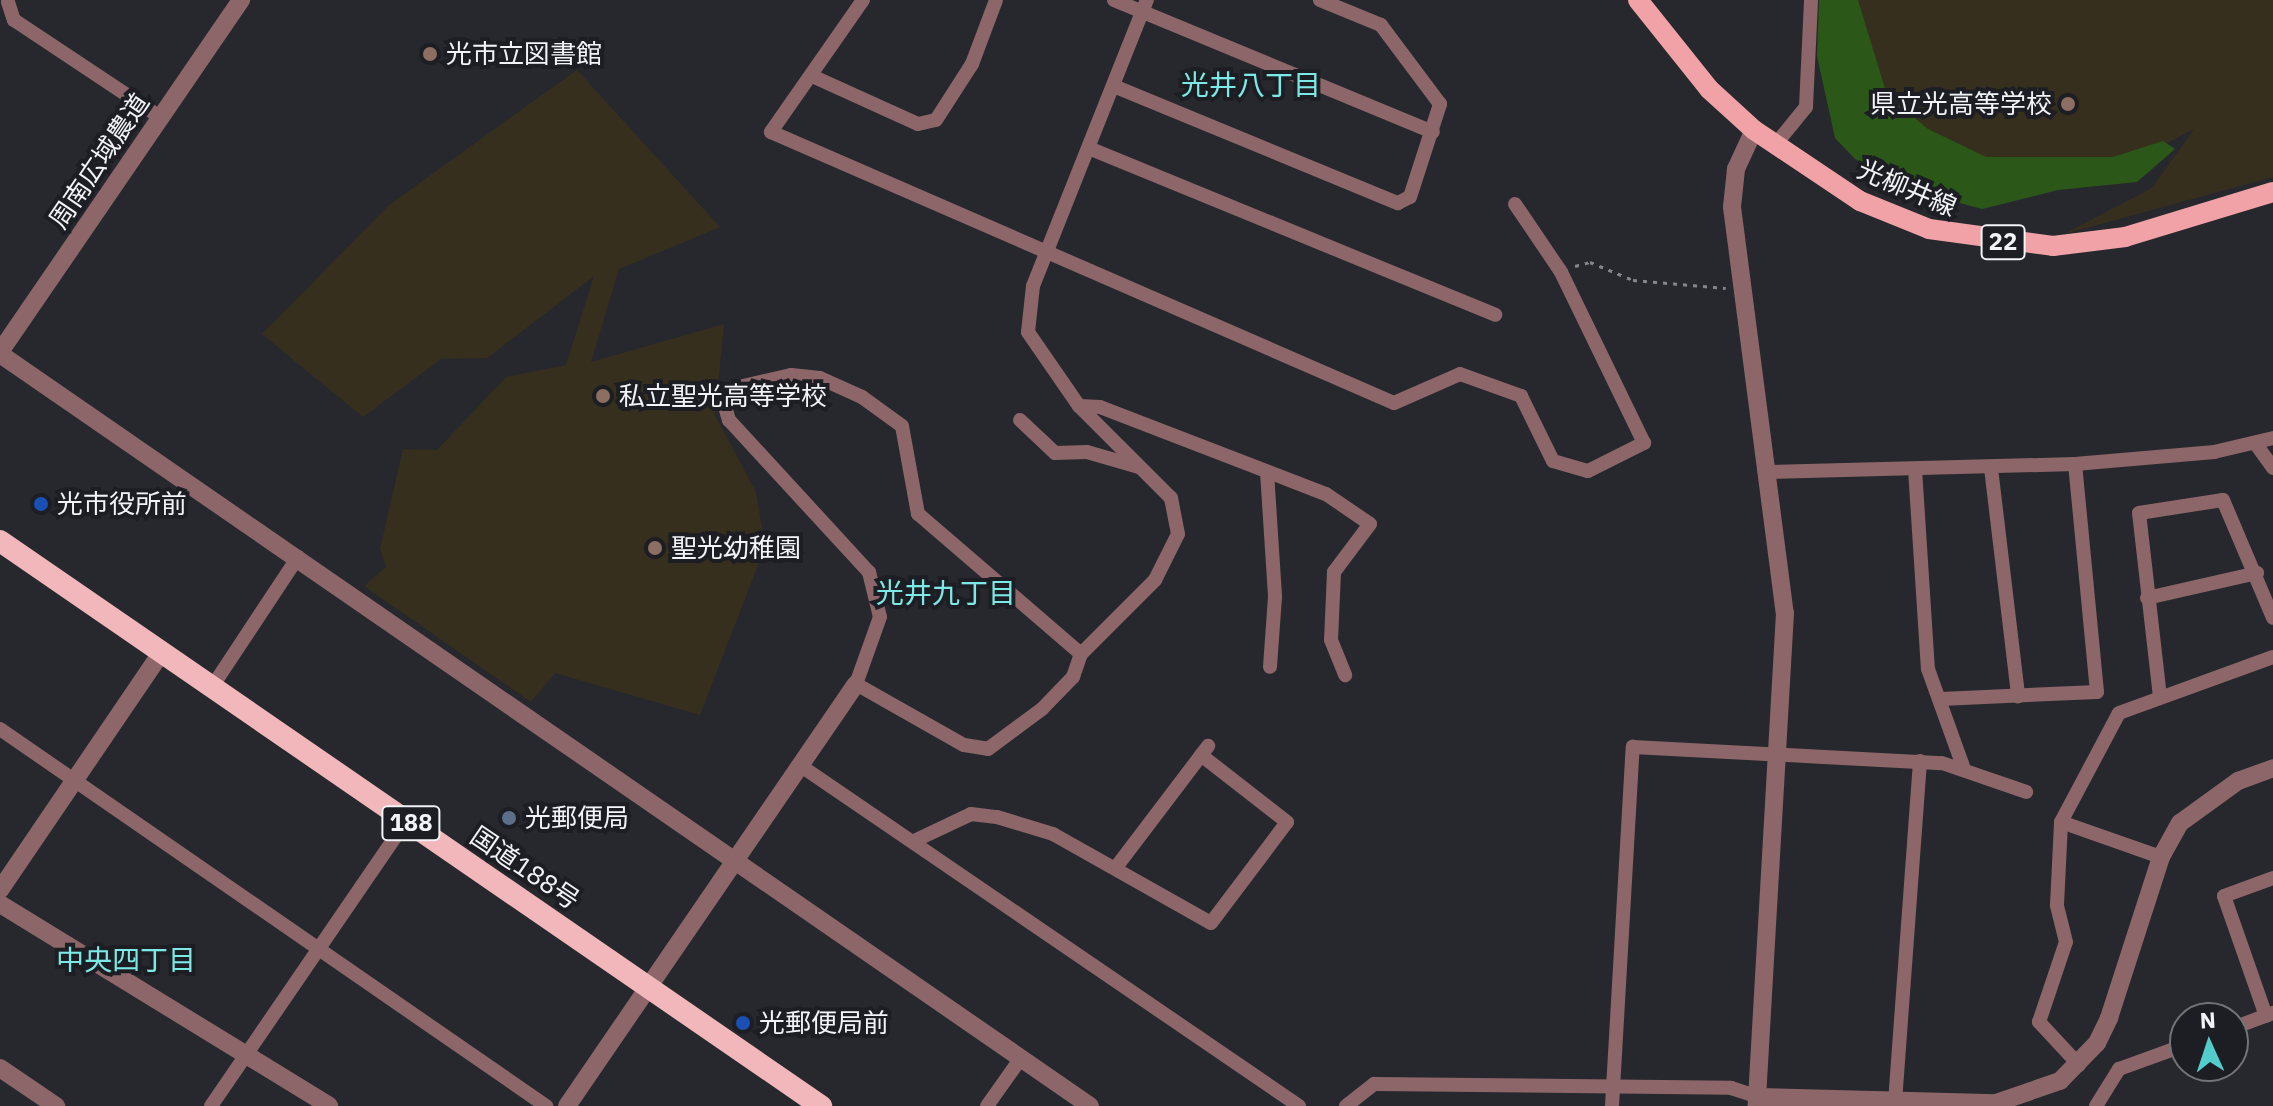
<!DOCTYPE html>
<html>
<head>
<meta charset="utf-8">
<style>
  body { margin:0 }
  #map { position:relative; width:2273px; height:1106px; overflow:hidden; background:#27282d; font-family:"IBM Plex Sans","Noto Sans JP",sans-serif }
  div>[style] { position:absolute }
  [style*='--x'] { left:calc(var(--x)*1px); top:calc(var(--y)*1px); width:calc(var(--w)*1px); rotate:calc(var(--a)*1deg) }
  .education>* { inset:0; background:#362f1e }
  .green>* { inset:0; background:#2b5818 }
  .path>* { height:3px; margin-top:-1.5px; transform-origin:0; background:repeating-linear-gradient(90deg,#85868a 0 4px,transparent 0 10px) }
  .minor>* { height:14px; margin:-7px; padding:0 7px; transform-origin:7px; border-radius:7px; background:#8c6668 }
  .tertiary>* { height:18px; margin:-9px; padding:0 9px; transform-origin:9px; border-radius:9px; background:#8c6668 }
  .primary>* { height:20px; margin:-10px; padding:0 10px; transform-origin:10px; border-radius:10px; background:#f0a2a7 }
  .trunk>* { height:22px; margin:-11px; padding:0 11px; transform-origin:11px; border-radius:11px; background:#f2b7ba }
  .dots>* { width:22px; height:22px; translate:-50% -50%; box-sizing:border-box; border:4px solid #1d1e23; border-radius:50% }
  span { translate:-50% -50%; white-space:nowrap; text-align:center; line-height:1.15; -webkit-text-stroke:8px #1d1e23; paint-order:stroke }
  .shield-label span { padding:2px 6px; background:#1d1e23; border:2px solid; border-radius:6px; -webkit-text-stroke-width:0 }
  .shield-label { font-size:24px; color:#f2f3f6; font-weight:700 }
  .poi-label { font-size:26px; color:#f2f3f6 }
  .left { translate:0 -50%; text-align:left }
  .right { translate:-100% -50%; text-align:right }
  .street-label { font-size:26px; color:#f2f3f6 }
  .neighbourhood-label { font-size:28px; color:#7de9e6 }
  .north { position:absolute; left:2169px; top:1002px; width:80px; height:80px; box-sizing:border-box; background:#1d1e23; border:2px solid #727377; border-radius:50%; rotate:357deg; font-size:22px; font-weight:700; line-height:32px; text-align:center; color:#f2f3f6 }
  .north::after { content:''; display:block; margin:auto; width:28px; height:36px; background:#53cdcb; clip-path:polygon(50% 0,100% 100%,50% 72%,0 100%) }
</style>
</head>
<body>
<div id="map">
  <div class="education">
    <i style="clip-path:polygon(1829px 0,2273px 0,2273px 177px,2064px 234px,2152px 188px,2194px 129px,2131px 162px,2069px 179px,1917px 157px)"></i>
    <i style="clip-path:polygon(577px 70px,720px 227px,619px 269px,591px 362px,724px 324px,715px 415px,756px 492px,765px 547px,700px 715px,555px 673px,531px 702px,364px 586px,386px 567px,380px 549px,403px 449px,437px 450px,506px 377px,566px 365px,594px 276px,487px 358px,441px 359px,363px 417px,262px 334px,389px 205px)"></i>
  </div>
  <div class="green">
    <i style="clip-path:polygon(1819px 0,1858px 0,1887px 95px,1928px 129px,1986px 157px,2113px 157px,2163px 141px,2175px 149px,2137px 182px,2058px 190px,1982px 209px,1920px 192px,1855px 159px,1835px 138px,1817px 56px)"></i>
  </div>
  <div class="path">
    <i style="--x:1575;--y:266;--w:16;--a:-15"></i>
    <i style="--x:1590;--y:262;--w:47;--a:22.7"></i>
    <i style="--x:1633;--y:280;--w:93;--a:4.9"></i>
  </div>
  <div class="minor">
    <i style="--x:863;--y:0;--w:161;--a:124.9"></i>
    <i style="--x:771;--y:132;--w:679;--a:23.51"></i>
    <i style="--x:1394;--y:403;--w:72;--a:-23.7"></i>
    <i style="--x:1460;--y:374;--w:65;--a:19.8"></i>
    <i style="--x:1521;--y:396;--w:72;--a:63.8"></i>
    <i style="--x:1553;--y:461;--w:36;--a:16"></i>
    <i style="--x:1588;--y:471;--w:63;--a:-26.6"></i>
    <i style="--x:1644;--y:443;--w:190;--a:-115.9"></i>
    <i style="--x:1561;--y:272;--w:82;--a:-124.1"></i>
    <i style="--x:1114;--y:0;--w:345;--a:22.5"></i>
    <i style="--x:8;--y:2;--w:19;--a:72"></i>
    <i style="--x:14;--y:20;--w:175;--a:33.6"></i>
    <i style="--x:812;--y:76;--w:116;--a:24.4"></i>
    <i style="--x:918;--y:124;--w:18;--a:-13"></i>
    <i style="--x:936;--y:120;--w:67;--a:-57.3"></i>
    <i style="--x:972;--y:64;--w:68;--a:-69.4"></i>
    <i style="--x:1116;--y:87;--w:305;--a:22.4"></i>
    <i style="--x:1398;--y:203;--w:13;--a:-27"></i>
    <i style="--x:1410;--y:197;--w:98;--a:-72.1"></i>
    <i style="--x:1440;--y:104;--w:99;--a:-126.8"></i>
    <i style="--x:1381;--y:25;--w:66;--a:-157.7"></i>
    <i style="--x:1775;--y:145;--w:49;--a:-50.8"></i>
    <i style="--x:1806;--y:107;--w:107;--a:-87.3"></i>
    <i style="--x:1091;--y:149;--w:437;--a:22.3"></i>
    <i style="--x:1079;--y:406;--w:21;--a:3"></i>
    <i style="--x:1100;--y:407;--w:242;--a:21.1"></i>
    <i style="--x:1326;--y:494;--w:53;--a:34.3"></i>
    <i style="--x:1370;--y:524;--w:60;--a:126.9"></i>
    <i style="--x:1334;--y:572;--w:68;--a:92.5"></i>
    <i style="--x:1331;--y:640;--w:38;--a:68"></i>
    <i style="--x:1020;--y:420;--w:48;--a:43.3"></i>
    <i style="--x:1055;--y:453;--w:32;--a:-2"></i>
    <i style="--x:1087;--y:452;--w:54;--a:16.1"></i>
    <i style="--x:2255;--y:443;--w:31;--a:54"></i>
    <i style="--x:1991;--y:468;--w:230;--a:83.2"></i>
    <i style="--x:1915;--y:469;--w:200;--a:86.3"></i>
    <i style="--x:1928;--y:669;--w:103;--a:70.2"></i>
    <i style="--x:1267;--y:472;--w:125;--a:86.3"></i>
    <i style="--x:1275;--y:597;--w:70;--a:94.1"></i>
    <i style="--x:1771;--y:472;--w:304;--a:-1.5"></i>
    <i style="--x:2075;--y:464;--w:140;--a:-4.9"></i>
    <i style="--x:2214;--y:452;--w:61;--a:-13.3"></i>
    <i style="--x:2147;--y:598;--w:113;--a:-12.8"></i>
    <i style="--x:1081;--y:654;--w:215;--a:-139.3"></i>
    <i style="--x:918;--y:514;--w:89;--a:-100.3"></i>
    <i style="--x:902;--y:426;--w:49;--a:-144.1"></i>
    <i style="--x:862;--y:397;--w:46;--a:-155.7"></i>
    <i style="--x:820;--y:378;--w:29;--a:-174"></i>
    <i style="--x:791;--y:375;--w:57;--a:166.9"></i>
    <i style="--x:735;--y:388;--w:19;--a:126"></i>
    <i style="--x:724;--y:403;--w:18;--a:74"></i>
    <i style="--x:729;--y:420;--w:207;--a:47.4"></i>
    <i style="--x:869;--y:572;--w:46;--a:76.3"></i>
    <i style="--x:880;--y:617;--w:71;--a:109.7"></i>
    <i style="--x:856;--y:684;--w:124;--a:29.5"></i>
    <i style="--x:964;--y:745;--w:24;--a:9"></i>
    <i style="--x:988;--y:749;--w:67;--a:-36.5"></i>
    <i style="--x:1042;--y:709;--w:45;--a:-45.9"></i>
    <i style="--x:1073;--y:677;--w:24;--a:-71"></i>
    <i style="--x:1081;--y:654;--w:105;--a:-45"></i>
    <i style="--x:1155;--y:580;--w:51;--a:-63.4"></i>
    <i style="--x:1178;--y:534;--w:37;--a:-101"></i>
    <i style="--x:1171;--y:498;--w:130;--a:-135"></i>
    <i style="--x:1079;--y:406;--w:90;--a:-124.6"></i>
    <i style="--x:1028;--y:332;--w:46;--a:-83.8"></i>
    <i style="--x:1033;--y:286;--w:308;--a:-68.3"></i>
    <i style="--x:212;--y:687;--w:156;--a:-56.5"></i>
    <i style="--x:2160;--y:697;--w:185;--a:-96.5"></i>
    <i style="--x:2139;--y:513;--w:85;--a:-8.8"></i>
    <i style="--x:2223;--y:500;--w:128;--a:67"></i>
    <i style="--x:1941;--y:699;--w:156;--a:-2.6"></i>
    <i style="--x:2097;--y:692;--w:229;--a:-95.5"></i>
    <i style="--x:0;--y:729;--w:664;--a:34.62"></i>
    <i style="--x:801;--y:766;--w:603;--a:34.32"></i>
    <i style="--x:2061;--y:822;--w:106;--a:19.3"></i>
    <i style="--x:914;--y:841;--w:63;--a:-25.3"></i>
    <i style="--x:971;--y:814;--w:26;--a:7"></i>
    <i style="--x:997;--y:817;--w:59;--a:16.9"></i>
    <i style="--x:1053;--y:834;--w:181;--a:29.4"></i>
    <i style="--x:1211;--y:923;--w:126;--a:-53"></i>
    <i style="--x:1287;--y:822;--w:109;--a:-142.1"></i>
    <i style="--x:1117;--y:866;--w:151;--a:-52.8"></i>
    <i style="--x:2266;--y:1016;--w:127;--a:-109.3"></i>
    <i style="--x:2224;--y:896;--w:52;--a:-20.2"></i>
    <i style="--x:2233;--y:1028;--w:43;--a:-20.6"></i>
    <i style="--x:2079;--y:1065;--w:59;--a:-132.9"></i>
    <i style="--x:2039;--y:1022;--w:84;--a:-71.4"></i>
    <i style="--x:2066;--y:942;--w:38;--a:-104"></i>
    <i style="--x:2057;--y:905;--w:83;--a:-87.2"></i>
    <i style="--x:2061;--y:822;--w:123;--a:-62"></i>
    <i style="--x:2119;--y:713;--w:164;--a:-20"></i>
    <i style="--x:1895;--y:1102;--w:342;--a:-85.8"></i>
    <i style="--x:211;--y:1106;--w:347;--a:-55.6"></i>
    <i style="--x:987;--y:1106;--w:59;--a:-54.7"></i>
    <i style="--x:1346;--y:1106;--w:36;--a:-38"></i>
    <i style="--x:1374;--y:1084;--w:357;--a:0.6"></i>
    <i style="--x:1731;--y:1088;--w:29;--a:18"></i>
    <i style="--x:1612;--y:1106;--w:360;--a:-86.7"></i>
    <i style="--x:1633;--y:747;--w:309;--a:3"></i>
    <i style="--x:1942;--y:763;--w:89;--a:19"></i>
    <i style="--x:2096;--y:1106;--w:44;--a:-58.1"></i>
    <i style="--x:2119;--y:1069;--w:70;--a:-20"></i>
  </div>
  <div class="tertiary">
    <i style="--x:1754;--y:130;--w:43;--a:114.8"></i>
    <i style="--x:1736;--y:169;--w:38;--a:96"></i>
    <i style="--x:1732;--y:207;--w:409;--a:82.6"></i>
    <i style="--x:1785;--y:613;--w:494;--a:93.3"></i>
    <i style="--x:0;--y:352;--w:427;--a:-55.6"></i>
    <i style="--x:0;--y:354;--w:1324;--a:34.6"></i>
    <i style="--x:0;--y:890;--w:287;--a:-55.8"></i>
    <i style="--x:0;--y:904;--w:386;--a:31.5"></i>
    <i style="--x:0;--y:1068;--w:68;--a:34.2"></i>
    <i style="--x:1759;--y:1097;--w:237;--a:1.5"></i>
    <i style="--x:1996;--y:1103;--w:68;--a:-19"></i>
    <i style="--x:2060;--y:1081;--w:53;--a:-45.8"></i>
    <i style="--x:2097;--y:1043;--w:28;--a:-64"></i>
    <i style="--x:2109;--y:1018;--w:169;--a:-72.1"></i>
    <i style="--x:2161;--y:857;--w:39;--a:-61"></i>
    <i style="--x:2180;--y:823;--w:72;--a:-35.9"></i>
    <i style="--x:2238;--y:781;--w:37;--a:-20"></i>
    <i style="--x:567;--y:1106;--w:511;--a:-55.6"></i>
  </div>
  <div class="primary">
    <i style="--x:1638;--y:0;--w:114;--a:51.4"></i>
    <i style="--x:1709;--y:89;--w:61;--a:42.3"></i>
    <i style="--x:1754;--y:130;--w:128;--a:33.8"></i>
    <i style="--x:1860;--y:201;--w:74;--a:22.1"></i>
    <i style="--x:1929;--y:229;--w:125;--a:7.8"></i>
    <i style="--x:2053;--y:246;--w:73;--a:-7.1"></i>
    <i style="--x:2125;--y:237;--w:155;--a:-16.9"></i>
  </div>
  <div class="trunk">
    <i style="--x:0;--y:541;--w:997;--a:34.54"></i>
  </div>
  <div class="dots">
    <i style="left:430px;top:54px;background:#8d6e63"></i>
    <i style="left:2068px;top:104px;background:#8d6e63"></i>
    <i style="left:603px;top:396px;background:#8d6e63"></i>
    <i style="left:41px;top:504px;background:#1a4fb4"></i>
    <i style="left:655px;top:548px;background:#8d6e63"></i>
    <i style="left:509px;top:818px;background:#5c6f8a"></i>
    <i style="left:743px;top:1023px;background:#1a4fb4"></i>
  </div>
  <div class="shield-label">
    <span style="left:2003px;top:242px">22</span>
    <span style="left:411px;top:823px">188</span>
  </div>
  <div class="poi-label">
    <span class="left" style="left:446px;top:54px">光市立図書館</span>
    <span class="right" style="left:2052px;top:104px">県立光高等学校</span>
    <span class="left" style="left:619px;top:396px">私立聖光高等学校</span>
    <span class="left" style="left:57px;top:504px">光市役所前</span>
    <span class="left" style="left:671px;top:548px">聖光幼稚園</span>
    <span class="left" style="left:525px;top:818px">光郵便局</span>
    <span class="left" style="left:759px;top:1023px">光郵便局前</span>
  </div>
  <div class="street-label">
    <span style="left:99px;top:161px;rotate:-56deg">周南広域農道</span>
    <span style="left:1907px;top:188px;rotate:23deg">光柳井線</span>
    <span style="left:525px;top:868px;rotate:34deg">国道188号</span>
  </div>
  <div class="neighbourhood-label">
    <span style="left:1251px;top:85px">光井八丁目</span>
    <span style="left:946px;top:593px">光井九丁目</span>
    <span style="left:126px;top:960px">中央四丁目</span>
  </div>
  <div class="north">N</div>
</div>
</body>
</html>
